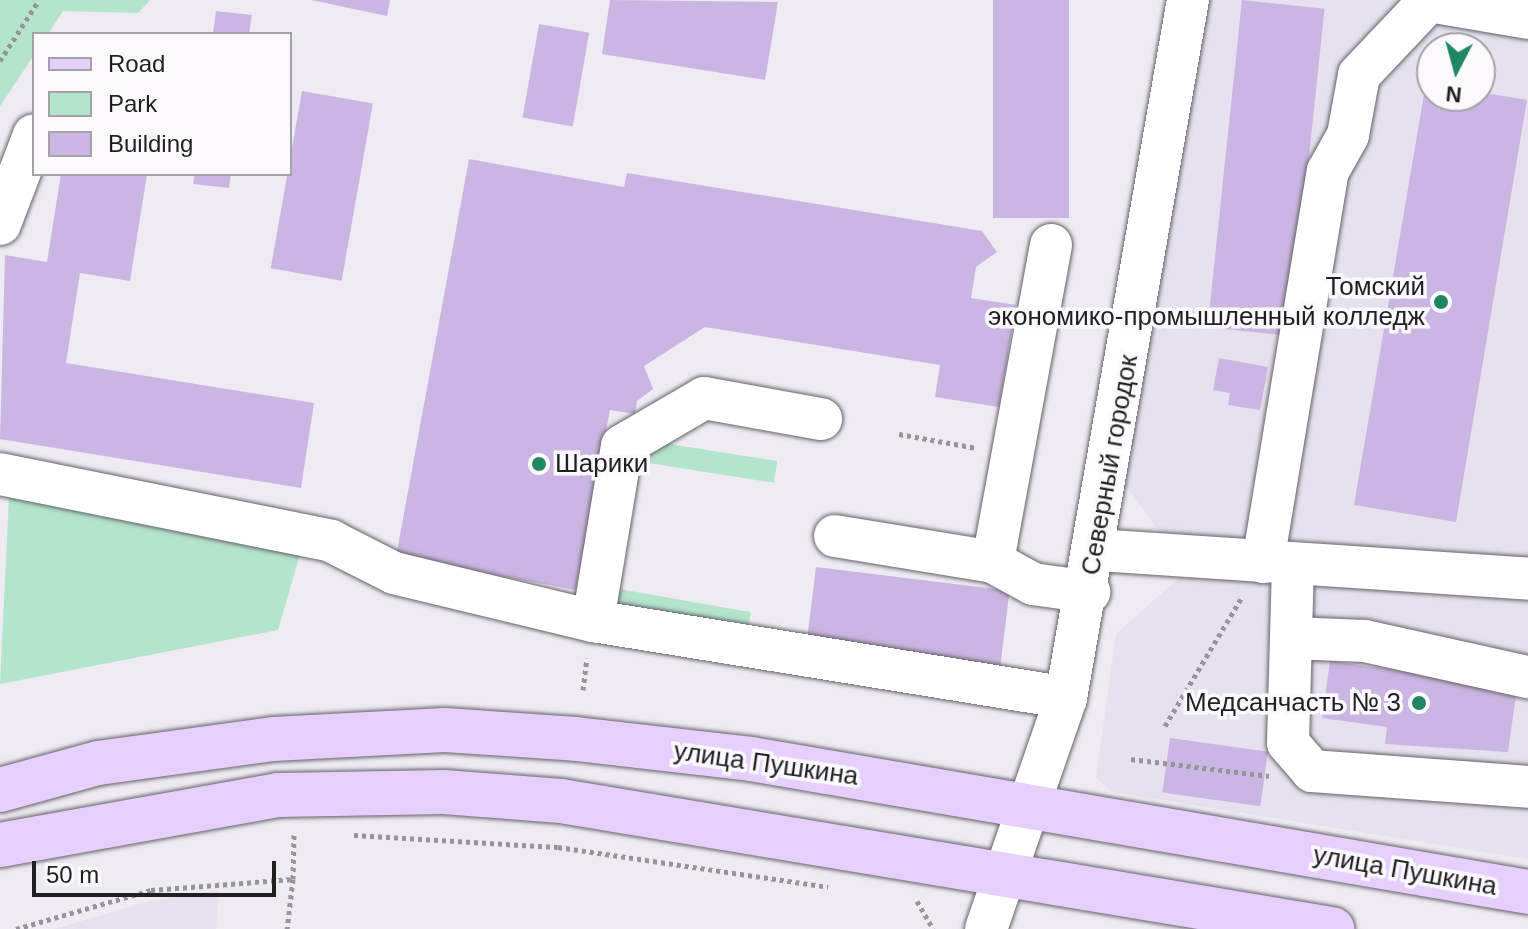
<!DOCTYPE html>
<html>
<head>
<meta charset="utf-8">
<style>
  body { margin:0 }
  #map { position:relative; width:1528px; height:929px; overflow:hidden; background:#efebf2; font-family:Helvetica,sans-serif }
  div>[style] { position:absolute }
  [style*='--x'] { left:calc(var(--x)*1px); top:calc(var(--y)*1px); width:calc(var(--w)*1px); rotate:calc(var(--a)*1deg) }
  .built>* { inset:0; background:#e7e0ee }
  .green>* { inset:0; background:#b3e4cc; transform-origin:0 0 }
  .building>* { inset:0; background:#cbb5e2; transform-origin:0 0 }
  .path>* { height:5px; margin-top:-2.5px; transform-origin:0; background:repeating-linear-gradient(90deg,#98959a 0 4px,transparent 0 8px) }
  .roads { filter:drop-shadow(0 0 2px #656268) drop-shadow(0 0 2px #656268) }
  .minor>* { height:42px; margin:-21px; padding:0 21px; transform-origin:21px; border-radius:21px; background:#fff }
  .major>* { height:44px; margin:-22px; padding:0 22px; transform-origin:22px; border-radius:22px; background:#e6cefd }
  .dots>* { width:22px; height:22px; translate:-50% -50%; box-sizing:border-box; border:4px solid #fbf9fe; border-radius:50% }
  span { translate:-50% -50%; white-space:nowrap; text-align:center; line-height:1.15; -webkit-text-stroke:7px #fbf9fe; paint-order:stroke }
  .poi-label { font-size:26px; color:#201f21 }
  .right { translate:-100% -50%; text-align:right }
  .left { translate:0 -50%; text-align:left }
  .street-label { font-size:26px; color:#201f21 }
  .legend { position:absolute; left:32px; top:32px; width:260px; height:144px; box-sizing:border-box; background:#fbf9fe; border:2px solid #a3a2a6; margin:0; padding:10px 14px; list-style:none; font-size:24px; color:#201f21 }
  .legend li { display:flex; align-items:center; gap:16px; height:40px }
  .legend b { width:40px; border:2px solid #a3a2a6 }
  .north { position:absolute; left:1416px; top:32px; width:80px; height:80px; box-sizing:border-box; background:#fbf9fe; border:2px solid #a3a2a6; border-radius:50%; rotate:186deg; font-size:22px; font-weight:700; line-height:32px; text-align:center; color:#201f21 }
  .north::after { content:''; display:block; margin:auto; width:28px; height:36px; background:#208763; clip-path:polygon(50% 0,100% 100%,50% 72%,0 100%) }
  .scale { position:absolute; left:32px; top:861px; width:244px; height:36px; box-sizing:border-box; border:4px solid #201f21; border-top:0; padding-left:10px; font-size:24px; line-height:28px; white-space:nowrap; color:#201f21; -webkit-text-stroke:6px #fbf9fe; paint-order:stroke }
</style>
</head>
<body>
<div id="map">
  <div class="built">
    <i style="clip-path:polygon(evenodd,1204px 0,1528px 0,1528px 859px,1112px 792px,1096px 778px,1116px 634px,1188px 570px,1122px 481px,1204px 0,1432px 48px,1480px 48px,1480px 96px,1432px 96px,1432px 48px)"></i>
    <i style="clip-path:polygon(219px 890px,216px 929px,54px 929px,150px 901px)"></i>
  </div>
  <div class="green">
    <i style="clip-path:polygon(0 0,150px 0,138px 13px,63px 11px,48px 34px,34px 34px,34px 55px,0 106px)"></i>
    <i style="left:644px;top:440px;width:135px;height:22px;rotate:9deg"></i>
    <i style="clip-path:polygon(22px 493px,301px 551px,278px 630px,0 684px,9px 498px)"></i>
    <i style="left:619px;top:589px;width:134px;height:22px;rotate:10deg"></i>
  </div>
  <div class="building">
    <i style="clip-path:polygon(311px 0,390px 0,387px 16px)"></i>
    <i style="clip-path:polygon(610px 0,778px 2px,765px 80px,602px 54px)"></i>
    <i style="left:993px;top:0;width:76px;height:218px"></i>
    <i style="left:1242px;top:0;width:83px;height:329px;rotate:6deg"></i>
    <i style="clip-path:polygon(216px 11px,252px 15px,249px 34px,213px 34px)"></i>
    <i style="left:539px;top:24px;width:51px;height:95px;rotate:10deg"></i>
    <i style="clip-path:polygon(1426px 83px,1432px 96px,1480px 92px,1527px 100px,1456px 522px,1354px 505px)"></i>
    <i style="left:302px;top:91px;width:72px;height:180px;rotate:10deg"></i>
    <i style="clip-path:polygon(469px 159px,624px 187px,627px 173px,982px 231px,997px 252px,976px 267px,971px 298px,1016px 305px,999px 407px,935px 397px,940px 365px,705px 327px,644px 366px,653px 389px,637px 401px,635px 414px,610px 410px,576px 590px,396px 557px)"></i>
    <i style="clip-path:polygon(61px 174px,147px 174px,130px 281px,80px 273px,66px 363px,314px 403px,301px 488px,0 439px,5px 255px,47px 262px)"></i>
    <i style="clip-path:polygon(195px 174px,231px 174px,229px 188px,193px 184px)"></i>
    <i style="clip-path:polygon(1219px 358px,1268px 367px,1260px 410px,1228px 405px,1230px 393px,1213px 390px)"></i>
    <i style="left:816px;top:567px;width:195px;height:77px;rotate:7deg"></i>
    <i style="clip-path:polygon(1330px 661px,1517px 687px,1508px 752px,1385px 744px,1387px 727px,1322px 718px)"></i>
    <i style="left:1170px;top:738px;width:99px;height:55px;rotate:8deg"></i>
  </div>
  <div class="path">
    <i style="--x:0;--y:61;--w:72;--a:-57.4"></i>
    <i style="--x:899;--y:434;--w:79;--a:10.2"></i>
    <i style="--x:583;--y:690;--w:32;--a:-83"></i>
    <i style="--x:1165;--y:726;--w:150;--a:-59.2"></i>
    <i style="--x:1131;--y:759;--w:139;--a:7"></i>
    <i style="--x:354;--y:835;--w:204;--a:3.4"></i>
    <i style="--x:558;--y:847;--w:273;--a:8.4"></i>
    <i style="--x:293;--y:879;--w:45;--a:-88.7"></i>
    <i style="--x:917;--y:901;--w:32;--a:60"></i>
    <i style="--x:16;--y:929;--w:141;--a:-16.1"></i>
    <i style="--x:151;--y:890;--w:142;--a:-4.4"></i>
    <i style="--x:293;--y:879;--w:50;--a:96.8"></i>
  </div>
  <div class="roads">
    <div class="minor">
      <i style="--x:0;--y:224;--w:95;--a:-69.1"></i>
      <i style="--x:1051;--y:245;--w:322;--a:100.4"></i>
      <i style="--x:993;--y:562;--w:46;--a:28.8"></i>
      <i style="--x:1033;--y:584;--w:57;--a:8.1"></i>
      <i style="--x:0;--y:474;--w:338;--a:11.4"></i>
      <i style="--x:331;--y:541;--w:71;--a:26.9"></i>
      <i style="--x:394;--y:573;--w:205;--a:13.6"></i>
      <i style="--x:593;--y:621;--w:479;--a:9.2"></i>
      <i style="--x:835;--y:536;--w:160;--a:9.3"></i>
      <i style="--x:1097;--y:550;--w:432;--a:3.8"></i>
      <i style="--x:1263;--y:562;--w:396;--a:-80.6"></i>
      <i style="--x:1328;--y:171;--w:41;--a:-60.9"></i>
      <i style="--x:1348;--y:135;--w:61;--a:-79.6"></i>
      <i style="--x:1359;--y:75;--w:102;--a:-46.6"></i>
      <i style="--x:1429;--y:1;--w:100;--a:9.7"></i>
      <i style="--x:1293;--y:564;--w:179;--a:91.6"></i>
      <i style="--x:1288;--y:743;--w:37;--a:49"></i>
      <i style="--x:1312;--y:771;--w:217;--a:4.2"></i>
      <i style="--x:593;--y:621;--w:177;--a:-80.6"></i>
      <i style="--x:622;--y:446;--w:95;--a:-30.3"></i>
      <i style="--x:704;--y:398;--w:119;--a:10.2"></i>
      <i style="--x:1291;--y:638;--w:74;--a:2.3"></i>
      <i style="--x:1365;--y:641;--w:167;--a:12.5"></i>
      <i style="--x:986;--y:929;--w:244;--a:-70.9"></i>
      <i style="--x:1066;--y:698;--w:709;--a:-80.09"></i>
    </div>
    <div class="major">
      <i style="--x:0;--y:790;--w:102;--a:-15.4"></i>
      <i style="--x:98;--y:763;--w:177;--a:-7.8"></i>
      <i style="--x:273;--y:739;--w:172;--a:-3"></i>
      <i style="--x:445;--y:730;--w:131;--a:3.9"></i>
      <i style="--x:576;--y:739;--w:176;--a:6.5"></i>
      <i style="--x:751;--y:759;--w:788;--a:9.71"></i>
      <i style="--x:0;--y:845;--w:282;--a:-10.2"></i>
      <i style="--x:278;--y:795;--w:166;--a:-1"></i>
      <i style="--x:444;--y:792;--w:117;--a:4.4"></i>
      <i style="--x:561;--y:801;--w:782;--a:9.43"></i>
    </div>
  </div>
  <div class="dots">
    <i style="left:1441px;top:302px;background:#208763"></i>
    <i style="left:539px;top:464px;background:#208763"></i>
    <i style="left:1419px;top:703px;background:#208763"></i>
  </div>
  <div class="poi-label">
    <span class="right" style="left:1425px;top:302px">Томский<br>экономико-промышленный колледж</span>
    <span class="left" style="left:555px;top:464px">Шарики</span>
    <span class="right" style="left:1401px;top:703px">Медсанчасть № 3</span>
  </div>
  <div class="street-label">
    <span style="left:1110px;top:465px;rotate:-80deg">Северный городок</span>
    <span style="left:766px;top:764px;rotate:8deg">улица Пушкина</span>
    <span style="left:1405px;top:871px;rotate:10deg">улица Пушкина</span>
  </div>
  <ul class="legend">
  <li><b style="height:10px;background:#e6cefd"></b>Road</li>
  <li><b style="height:22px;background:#b3e4cc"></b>Park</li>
  <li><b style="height:22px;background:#cbb5e2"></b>Building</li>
  </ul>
  <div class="north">N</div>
  <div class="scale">50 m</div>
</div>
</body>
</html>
